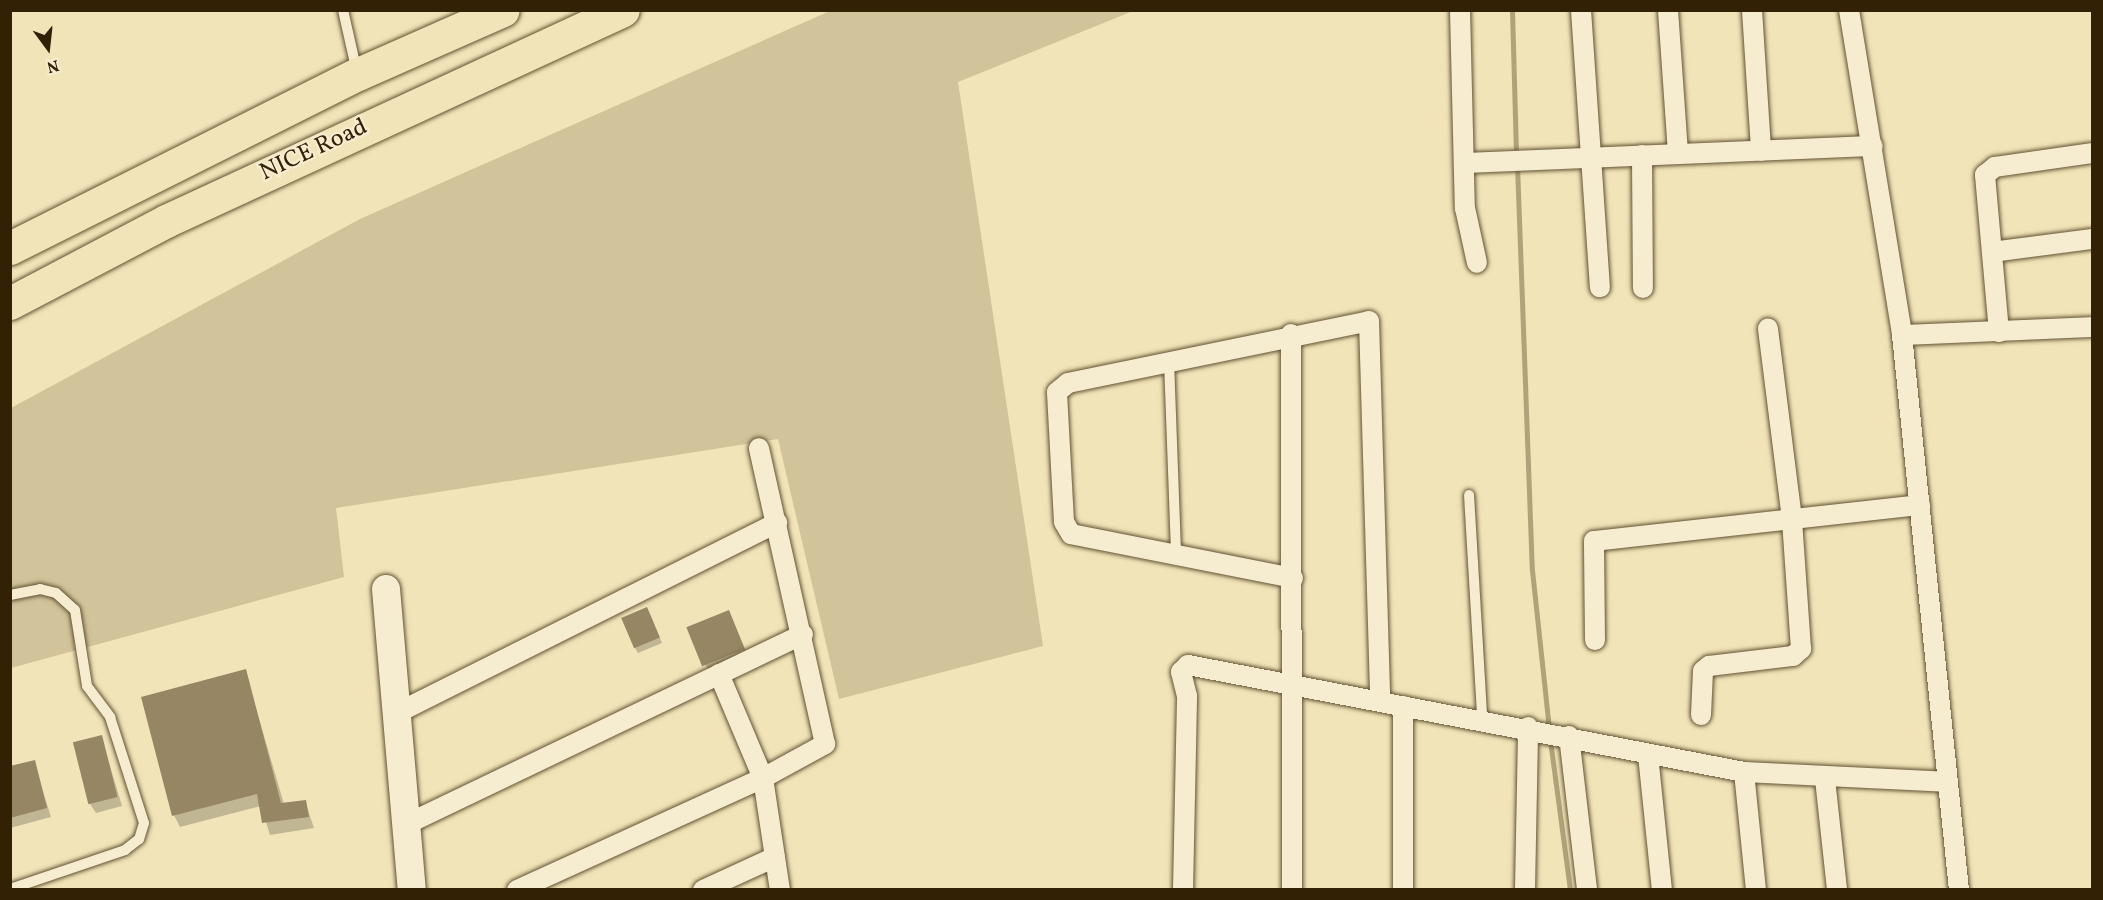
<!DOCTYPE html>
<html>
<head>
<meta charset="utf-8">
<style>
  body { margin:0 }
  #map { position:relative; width:2103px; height:900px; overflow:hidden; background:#f1e4b8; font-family:Vollkorn,serif }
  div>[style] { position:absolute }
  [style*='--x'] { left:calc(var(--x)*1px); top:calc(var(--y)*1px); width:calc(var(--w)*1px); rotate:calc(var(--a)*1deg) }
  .green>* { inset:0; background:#d1c39a }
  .shadow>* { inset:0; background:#0003 }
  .stream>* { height:5px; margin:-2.5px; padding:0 2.5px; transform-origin:2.5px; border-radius:2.5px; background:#b0a27b }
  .building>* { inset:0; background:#968663; transform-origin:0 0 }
  .roads { filter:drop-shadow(0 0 2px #625232) drop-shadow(0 0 2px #625232) }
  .lane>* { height:10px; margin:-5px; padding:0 5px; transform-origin:5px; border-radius:5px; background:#f6edd1 }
  .street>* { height:20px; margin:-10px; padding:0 10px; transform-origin:10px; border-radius:10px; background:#f6edd1 }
  .secondary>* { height:28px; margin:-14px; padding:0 14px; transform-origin:14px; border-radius:14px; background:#f6edd1 }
  .highway>* { height:33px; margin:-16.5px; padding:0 16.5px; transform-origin:16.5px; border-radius:16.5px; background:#f1e4b8 }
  span { translate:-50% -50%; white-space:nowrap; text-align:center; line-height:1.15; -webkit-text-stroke:4.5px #f6edd1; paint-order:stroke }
  .street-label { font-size:24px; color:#332106 }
  .frame { position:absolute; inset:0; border:12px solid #332106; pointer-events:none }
  .north { position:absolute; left:18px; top:18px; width:60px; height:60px; -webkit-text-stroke:4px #f6edd1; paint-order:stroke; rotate:165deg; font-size:16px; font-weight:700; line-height:24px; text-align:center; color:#332106 }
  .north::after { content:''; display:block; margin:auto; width:21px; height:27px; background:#332106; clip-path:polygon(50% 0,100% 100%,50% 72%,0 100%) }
</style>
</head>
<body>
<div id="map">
  <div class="green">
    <i style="clip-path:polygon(830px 11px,1133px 11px,958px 82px,1043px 646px,839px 699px,778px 439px,336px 508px,344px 577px,11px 668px,11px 408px,360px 219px)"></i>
  </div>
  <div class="shadow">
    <i style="clip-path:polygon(650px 614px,662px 643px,638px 653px,635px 648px)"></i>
    <i style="clip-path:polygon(733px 621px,749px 658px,711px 676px,689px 629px)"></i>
    <i style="clip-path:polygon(245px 671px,284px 804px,305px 801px,314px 828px,270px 835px,261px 806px,180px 827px,174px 815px)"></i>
    <i style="clip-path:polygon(101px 736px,122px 806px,96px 813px,90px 804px)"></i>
    <i style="clip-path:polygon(34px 762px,51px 817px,10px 828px,10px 768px)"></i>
  </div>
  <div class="stream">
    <i style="--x:1512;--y:10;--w:145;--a:88.4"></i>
    <i style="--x:1517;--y:165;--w:405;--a:87.9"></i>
    <i style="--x:1532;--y:570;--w:161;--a:83.9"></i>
    <i style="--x:1550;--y:740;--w:151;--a:82.4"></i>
  </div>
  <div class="building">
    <i style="left:647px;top:607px;width:33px;height:28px;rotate:67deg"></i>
    <i style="left:729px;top:610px;width:42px;height:46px;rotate:68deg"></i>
    <i style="clip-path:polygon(246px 669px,281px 803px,306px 800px,309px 817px,262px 823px,257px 794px,172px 816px,141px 697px)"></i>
    <i style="left:102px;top:735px;width:64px;height:30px;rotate:76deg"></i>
    <i style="clip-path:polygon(35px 760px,47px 808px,10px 818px,10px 766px)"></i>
  </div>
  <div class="roads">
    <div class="lane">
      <i style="--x:343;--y:10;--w:64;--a:77.3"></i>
      <i style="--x:1169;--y:361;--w:194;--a:87.9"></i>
      <i style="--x:1469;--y:495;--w:222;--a:86.6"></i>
      <i style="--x:10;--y:595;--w:31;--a:-11"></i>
      <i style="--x:40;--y:589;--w:16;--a:14"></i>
      <i style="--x:56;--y:593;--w:25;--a:42"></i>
      <i style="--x:75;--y:610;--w:77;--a:81"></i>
      <i style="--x:87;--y:686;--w:39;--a:53"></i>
      <i style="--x:110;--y:717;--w:111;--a:72.2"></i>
      <i style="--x:144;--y:823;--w:17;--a:107"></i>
      <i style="--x:139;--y:839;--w:18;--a:142"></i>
      <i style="--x:125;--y:850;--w:121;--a:161.3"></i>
    </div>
    <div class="street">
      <i style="--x:1460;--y:10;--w:198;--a:88.6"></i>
      <i style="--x:1465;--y:208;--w:56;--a:77.7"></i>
      <i style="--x:1581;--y:10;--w:278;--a:86.1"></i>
      <i style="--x:1668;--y:10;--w:144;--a:86"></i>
      <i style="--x:1752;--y:10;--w:141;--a:86.3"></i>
      <i style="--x:1849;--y:10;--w:329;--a:80.7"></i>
      <i style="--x:1902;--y:335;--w:558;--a:84.14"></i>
      <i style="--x:1642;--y:155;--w:133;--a:89.6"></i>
      <i style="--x:1464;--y:163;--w:409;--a:-2.4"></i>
      <i style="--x:1992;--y:252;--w:101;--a:-7.4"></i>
      <i style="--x:1999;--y:332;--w:158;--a:-95.1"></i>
      <i style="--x:1985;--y:175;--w:13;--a:-39"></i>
      <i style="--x:1995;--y:167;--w:98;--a:-8.2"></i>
      <i style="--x:1291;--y:334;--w:556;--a:89.9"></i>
      <i style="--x:1902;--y:335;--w:190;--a:-2.4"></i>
      <i style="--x:1293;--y:578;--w:226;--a:-168.8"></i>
      <i style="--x:1071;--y:534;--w:14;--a:-120"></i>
      <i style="--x:1064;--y:522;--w:130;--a:-93.1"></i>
      <i style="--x:1057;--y:392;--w:14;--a:-39"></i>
      <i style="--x:1068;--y:383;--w:307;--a:-11.6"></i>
      <i style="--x:1369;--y:321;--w:380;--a:88.3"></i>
      <i style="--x:1595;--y:640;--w:99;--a:-90.6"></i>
      <i style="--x:1594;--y:541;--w:328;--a:-6.3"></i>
      <i style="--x:719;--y:674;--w:113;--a:67.1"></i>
      <i style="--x:763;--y:778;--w:71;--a:-28.7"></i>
      <i style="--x:825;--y:744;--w:303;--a:-102.6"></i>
      <i style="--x:399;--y:712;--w:423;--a:-26.6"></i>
      <i style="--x:1701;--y:715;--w:44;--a:-87.4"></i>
      <i style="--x:1703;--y:671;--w:8;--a:-40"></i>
      <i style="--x:1709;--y:666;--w:85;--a:-6.8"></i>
      <i style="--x:1793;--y:656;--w:11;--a:-41"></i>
      <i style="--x:1801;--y:649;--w:130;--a:-94"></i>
      <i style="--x:1792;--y:519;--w:192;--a:-97.2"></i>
      <i style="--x:1569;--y:736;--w:155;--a:83.3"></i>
      <i style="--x:1648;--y:755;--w:136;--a:84.1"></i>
      <i style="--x:1744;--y:772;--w:119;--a:84.2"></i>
      <i style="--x:1825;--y:779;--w:112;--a:83.8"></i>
      <i style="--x:407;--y:824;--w:439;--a:-25.6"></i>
      <i style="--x:517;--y:890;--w:270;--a:-24.5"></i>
      <i style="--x:763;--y:778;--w:113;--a:81.4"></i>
      <i style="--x:703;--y:890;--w:79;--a:-24.6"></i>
      <i style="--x:1183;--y:890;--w:194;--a:-88.8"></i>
      <i style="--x:1187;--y:696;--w:25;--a:-104"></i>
      <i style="--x:1181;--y:672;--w:10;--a:-45"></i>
      <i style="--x:1188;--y:665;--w:566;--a:10.89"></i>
      <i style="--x:1744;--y:772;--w:202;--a:2.8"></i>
      <i style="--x:1403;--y:890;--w:184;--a:-90"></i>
      <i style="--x:1525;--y:890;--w:163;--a:-88.9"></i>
    </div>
    <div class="secondary">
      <i style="--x:386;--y:589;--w:302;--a:85.1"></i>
    </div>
    <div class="highway">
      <i style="--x:10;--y:248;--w:389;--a:-26.6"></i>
      <i style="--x:358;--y:74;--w:158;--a:-23.8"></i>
      <i style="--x:10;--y:303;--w:176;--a:-27.7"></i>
      <i style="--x:166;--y:221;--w:503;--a:-24.78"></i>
    </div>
  </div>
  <div class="street-label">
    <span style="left:314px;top:151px;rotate:-25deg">NICE Road</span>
  </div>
  <div class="frame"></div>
  <div class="north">N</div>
</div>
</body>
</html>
